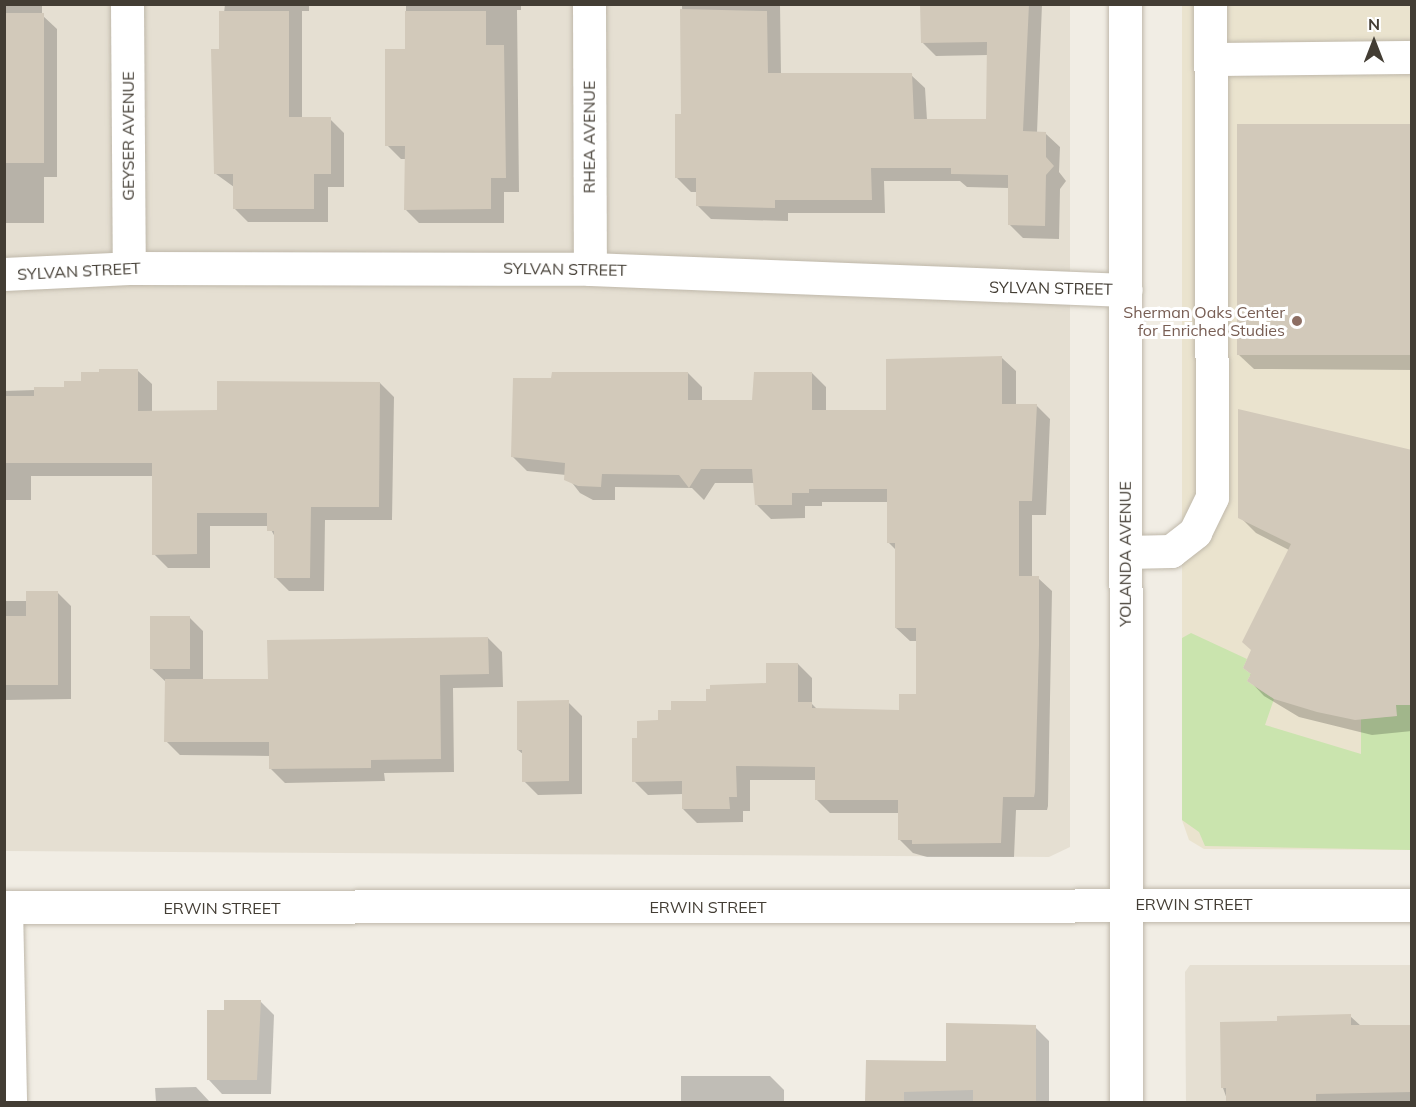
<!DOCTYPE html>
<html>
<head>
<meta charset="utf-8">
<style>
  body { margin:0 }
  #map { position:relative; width:1416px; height:1107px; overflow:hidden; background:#f1ede4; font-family:Mulish,sans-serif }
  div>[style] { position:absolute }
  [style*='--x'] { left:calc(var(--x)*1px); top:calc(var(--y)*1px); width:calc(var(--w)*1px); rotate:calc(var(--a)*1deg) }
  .residential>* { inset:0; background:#e5dfd2 }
  .education>* { inset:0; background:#eae3ce }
  .green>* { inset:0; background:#cae4ae }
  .shadow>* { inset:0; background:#0003 }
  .building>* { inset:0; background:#d2c9ba; transform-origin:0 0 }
  .roads { filter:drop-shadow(0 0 2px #bfb8aa) drop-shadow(0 0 2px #bfb8aa) }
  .minor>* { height:33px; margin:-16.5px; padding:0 16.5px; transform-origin:16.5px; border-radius:16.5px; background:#fff }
  .dots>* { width:16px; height:16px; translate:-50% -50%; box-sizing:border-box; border:3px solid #fff; border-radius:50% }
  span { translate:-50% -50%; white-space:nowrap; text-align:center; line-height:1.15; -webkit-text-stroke:6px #fff; paint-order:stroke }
  .street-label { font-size:16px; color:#433d34 }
  .education-label { font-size:16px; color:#785e54 }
  .right { translate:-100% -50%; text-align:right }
  .frame { position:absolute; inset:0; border:6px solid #433d34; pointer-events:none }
  .north { position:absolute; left:1344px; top:12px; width:60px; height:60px; -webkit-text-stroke:4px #fff; paint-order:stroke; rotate:0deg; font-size:16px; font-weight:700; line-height:24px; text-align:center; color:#433d34 }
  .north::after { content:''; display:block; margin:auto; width:21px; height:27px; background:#433d34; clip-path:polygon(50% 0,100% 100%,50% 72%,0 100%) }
</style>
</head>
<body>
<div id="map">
  <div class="residential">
    <i style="clip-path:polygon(5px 5px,1070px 5px,1070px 847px,1049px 857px,5px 851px)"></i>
    <i style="clip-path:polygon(1190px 965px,1411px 965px,1411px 1102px,1186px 1102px,1185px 972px)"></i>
  </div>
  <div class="education">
    <i style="clip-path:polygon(1182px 5px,1411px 5px,1411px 850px,1204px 849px,1189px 840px,1182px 820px)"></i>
  </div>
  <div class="green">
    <i style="clip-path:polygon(1191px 633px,1247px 659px,1243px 668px,1251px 674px,1247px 681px,1274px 699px,1265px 725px,1361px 754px,1361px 719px,1396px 716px,1396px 705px,1411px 705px,1411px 850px,1205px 846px,1199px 832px,1182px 820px,1182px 638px)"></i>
  </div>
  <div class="shadow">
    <i style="clip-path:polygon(4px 4px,42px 4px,42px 15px,57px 29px,57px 177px,44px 177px,44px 223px,4px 223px)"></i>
    <i style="clip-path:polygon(225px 4px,309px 4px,309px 11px,302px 11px,302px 119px,330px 119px,344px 133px,344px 187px,328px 187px,328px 222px,248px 222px,234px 208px,234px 187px,216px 174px,212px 51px,220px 51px)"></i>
    <i style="clip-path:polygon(406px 4px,521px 4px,521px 10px,517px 10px,519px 192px,504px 192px,504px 223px,419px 223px,406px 210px,406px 159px,401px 159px,387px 145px,406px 51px)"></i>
    <i style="clip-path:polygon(682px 4px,780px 4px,781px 75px,911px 75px,925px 88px,927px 120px,988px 120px,988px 55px,936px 56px,922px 42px,922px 4px,1042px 4px,1037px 133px,1046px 134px,1060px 147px,1059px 172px,1066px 181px,1060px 189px,1059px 239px,1023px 238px,1009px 224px,1009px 188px,967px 187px,960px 181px,884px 181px,885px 213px,788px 213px,788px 221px,711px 219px,697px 205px,697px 192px,691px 192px,677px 178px,683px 116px)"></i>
    <i style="clip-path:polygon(1412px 125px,1412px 370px,1254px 369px,1239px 355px)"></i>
    <i style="clip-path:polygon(1002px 358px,1016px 371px,1016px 405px,1036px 405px,1050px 419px,1046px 515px,1032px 515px,1032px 578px,1038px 578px,1052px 591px,1048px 806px,1047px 810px,1016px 810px,1014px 857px,927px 857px,913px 853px,899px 839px,899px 813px,830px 813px,816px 799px,816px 780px,750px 780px,750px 811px,743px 811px,743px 822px,697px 823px,683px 809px,683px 794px,648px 795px,634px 781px,638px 740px,659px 721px,673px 712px,768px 685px,798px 664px,812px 678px,812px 704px,817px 709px,901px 711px,918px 696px,918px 641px,910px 641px,896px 628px,896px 550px,888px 542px,888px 502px,822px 502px,822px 506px,805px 506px,805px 518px,771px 519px,757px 505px,755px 483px,715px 483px,704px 500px,692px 488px,615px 487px,615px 500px,593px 500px,580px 493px,566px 475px,527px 471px,513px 457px,688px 373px,702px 387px,702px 402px,753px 402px,812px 373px,826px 387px,826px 412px,887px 412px)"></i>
    <i style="clip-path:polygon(138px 371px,152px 384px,152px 412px,218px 411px,380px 383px,394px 397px,392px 520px,325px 520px,324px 591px,289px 591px,275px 577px,275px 537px,269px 526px,210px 526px,210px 568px,168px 568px,154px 554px,153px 476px,31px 476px,31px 500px,4px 500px,4px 391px,66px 389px)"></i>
    <i style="clip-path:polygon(1412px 452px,1412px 731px,1372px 735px,1299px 717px,1264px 696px,1249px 680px,1289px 550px,1256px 533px,1240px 517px)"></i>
    <i style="clip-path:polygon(57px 592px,71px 606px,71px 699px,4px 700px,4px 601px,28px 601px)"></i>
    <i style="clip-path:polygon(190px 618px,203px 631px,203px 681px,270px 681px,488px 638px,502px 652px,503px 687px,453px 688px,454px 772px,384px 773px,385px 781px,285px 783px,271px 769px,271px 756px,180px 755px,166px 741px,166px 682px,151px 668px)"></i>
    <i style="clip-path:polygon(568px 702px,582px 716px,582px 794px,538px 795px,524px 781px,524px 755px,518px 750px)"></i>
    <i style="clip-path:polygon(260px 1001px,274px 1015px,271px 1094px,222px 1094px,209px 1080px)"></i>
    <i style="clip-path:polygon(1350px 1016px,1361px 1026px,1412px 1026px,1412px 1102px,1228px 1102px,1223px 1088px,1278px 1023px)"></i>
    <i style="clip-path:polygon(1035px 1027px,1049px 1041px,1049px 1102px,867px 1102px,867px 1061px,947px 1063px)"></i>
    <i style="clip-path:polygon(681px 1076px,770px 1076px,784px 1090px,784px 1102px,681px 1102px)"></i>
    <i style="clip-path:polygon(196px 1087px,210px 1102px,156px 1102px,155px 1088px)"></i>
  </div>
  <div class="building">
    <i style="clip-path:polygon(920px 4px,1029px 4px,1023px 131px,1046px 132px,1046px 157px,1054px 166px,1046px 175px,1045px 226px,1008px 225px,1008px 175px,951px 174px,951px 168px,871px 168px,872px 200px,775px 200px,775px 208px,696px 206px,696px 178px,675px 178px,675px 114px,681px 114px,680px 9px,767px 11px,768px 73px,912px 73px,914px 119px,986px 119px,987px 42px,921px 43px)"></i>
    <i style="clip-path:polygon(219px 11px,289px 11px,289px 117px,331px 117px,331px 174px,314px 174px,314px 209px,233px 209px,233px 174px,214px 174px,211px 49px,219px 49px)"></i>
    <i style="clip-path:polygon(405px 11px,486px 11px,486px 45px,504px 45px,506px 178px,491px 178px,491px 209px,404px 210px,405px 146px,385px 146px,385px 49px,405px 49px)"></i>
    <i style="left:4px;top:13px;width:40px;height:150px"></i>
    <i style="left:1237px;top:124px;width:175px;height:231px"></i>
    <i style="clip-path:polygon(1002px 356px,1002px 404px,1037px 404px,1032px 501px,1019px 501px,1019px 576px,1039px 576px,1039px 645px,1035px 792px,1034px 797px,1003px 797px,1001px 843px,912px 844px,912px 840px,898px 840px,898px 800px,815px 800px,815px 767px,736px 766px,737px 797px,729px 797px,730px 809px,682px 809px,682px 781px,632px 782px,632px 738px,637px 738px,637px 721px,658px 720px,658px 710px,671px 710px,671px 701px,706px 701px,706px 689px,710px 689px,710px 685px,766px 683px,766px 663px,798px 663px,798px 702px,812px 702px,812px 708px,899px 710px,899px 694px,916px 694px,916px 628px,895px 628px,895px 543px,887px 543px,887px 489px,809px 489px,809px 493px,792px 493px,792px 505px,755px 505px,752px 469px,701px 469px,689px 488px,679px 475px,602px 474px,601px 487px,578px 486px,564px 480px,565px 463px,511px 457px,513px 378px,551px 378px,552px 372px,688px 372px,688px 400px,752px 400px,754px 372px,812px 372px,812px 410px,886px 410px,886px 359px)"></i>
    <i style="clip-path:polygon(99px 369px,138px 369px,138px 411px,217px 410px,217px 381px,380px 382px,379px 507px,311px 507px,310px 578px,274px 578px,274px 531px,267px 531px,267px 513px,197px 513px,197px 554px,152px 555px,152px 463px,4px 463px,4px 396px,34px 396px,34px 387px,64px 387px,64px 381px,81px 381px,81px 372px,99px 372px)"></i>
    <i style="clip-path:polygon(1238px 409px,1412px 450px,1412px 705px,1396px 705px,1397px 716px,1355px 720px,1317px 712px,1274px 699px,1247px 681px,1251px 674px,1243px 668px,1251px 650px,1242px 642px,1291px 544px,1238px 518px)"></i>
    <i style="clip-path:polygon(26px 591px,58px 591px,58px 685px,4px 685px,4px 616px,26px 616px)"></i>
    <i style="left:150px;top:616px;width:40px;height:53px"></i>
    <i style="clip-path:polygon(488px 637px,489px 674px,440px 675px,441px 759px,371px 760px,371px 768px,269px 769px,269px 742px,164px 742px,165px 679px,268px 679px,267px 640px)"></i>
    <i style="clip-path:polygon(569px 700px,569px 781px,522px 782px,522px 750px,517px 750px,517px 701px)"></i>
    <i style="clip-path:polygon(224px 1000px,261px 1000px,257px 1080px,207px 1080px,207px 1010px,224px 1010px)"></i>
    <i style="clip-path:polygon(1351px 1014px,1351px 1025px,1412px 1025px,1412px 1092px,1316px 1094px,1316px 1102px,1226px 1102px,1226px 1088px,1221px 1088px,1220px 1022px,1277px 1021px,1277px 1016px)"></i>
    <i style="clip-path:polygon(946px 1023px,1036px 1025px,1036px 1102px,973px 1102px,973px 1090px,904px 1092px,904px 1102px,865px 1102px,866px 1060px,946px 1061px)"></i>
  </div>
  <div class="roads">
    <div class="minor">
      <i style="--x:127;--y:4;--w:264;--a:89.6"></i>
      <i style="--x:589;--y:4;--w:265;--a:89.8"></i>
      <i style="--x:1125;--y:4;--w:1098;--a:89.95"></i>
      <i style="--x:1211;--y:59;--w:201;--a:-0.6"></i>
      <i style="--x:4;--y:274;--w:125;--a:-2.7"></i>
      <i style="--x:129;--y:268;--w:461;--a:0.1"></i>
      <i style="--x:590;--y:269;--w:536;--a:2.24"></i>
      <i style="--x:1125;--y:552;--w:46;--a:-1.2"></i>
      <i style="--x:1171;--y:551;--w:31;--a:-38"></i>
      <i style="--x:1195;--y:532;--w:39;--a:-64"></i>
      <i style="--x:1212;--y:497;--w:493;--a:-90.2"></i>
      <i style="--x:4;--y:907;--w:1408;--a:-0.08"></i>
      <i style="--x:6;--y:907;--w:195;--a:88.8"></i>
    </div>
  </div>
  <div class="dots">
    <i style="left:1297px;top:321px;background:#8d6e63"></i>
  </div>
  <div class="street-label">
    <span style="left:128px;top:136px;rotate:-90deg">GEYSER AVENUE</span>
    <span style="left:589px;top:137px;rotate:-90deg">RHEA AVENUE</span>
    <span style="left:565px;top:269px;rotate:1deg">SYLVAN STREET</span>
    <span style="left:79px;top:271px;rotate:-3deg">SYLVAN STREET</span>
    <span style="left:1051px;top:288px;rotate:1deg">SYLVAN STREET</span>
    <span style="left:1125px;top:554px;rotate:-90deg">YOLANDA AVENUE</span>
    <span style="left:1194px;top:904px">ERWIN STREET</span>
    <span style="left:708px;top:907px">ERWIN STREET</span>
    <span style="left:222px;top:908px">ERWIN STREET</span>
  </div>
  <div class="education-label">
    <span class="right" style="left:1285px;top:321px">Sherman Oaks Center<br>for Enriched Studies</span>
  </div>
  <div class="frame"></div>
  <div class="north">N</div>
</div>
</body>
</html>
